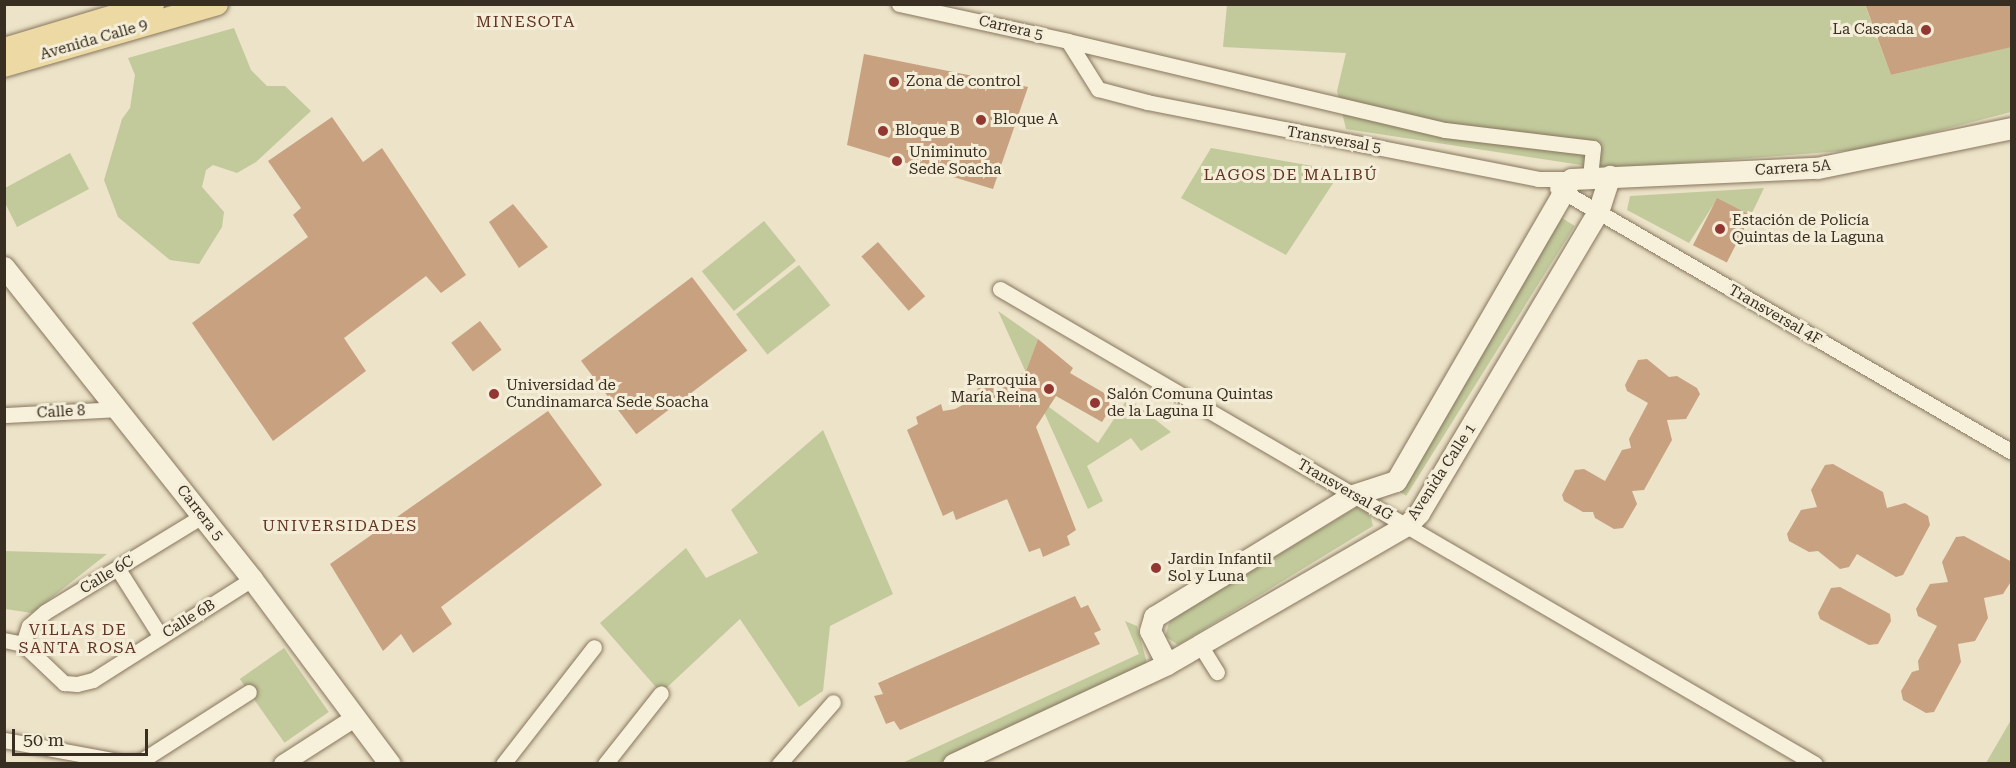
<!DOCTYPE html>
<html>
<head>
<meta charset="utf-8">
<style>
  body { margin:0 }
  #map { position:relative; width:2016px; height:768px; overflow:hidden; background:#ece3c8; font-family:"Roboto Serif",serif }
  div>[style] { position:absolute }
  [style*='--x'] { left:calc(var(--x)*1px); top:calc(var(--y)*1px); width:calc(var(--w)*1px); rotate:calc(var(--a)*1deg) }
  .green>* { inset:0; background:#c2ca9c; transform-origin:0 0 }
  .building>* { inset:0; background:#c8a280; transform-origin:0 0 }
  .roads { filter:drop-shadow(0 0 2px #87765e) drop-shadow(0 0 2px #87765e) }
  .minor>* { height:15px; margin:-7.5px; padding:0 7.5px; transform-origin:7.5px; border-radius:7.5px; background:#f7f0db }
  .tertiary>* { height:18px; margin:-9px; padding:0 9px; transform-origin:9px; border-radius:9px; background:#f7f0db }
  .secondary>* { height:21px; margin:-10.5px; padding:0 10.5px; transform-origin:10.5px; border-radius:10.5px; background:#f7f0db }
  .primary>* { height:22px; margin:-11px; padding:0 11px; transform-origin:11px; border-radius:11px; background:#ecd9a3 }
  .dots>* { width:16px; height:16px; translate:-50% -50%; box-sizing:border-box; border:3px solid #f4edd7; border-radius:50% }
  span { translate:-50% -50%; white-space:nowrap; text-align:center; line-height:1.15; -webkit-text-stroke:6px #f4edd7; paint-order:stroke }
  .street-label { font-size:15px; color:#382e21 }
  .poi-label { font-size:15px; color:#382e21 }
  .right { translate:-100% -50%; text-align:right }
  .left { translate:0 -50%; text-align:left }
  .neighbourhood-label { font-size:16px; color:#623423; letter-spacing:1.5px }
  .frame { position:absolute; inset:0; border:6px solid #382e21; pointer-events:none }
  .scale { position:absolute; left:12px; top:729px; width:136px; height:27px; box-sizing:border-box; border:3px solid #382e21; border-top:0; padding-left:8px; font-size:18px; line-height:21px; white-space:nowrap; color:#382e21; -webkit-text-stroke:4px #f4edd7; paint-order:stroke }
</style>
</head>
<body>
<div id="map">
  <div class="green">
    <i style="clip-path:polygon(1227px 5px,1865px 5px,1891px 75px,2011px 47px,2011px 112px,1868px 149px,1607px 169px,1346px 129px,1337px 91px,1346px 53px,1223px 47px)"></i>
    <i style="clip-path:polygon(234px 28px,251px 70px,267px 86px,285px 86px,311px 111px,256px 162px,237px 173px,213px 165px,206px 170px,202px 187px,224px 212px,222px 227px,199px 264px,170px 260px,118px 217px,104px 180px,122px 119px,130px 108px,135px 75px,128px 58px)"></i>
    <i style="clip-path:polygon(1211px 148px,1341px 171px,1286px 255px,1181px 198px)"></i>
    <i style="clip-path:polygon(70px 153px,89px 189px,17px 227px,5px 203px,5px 188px)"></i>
    <i style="clip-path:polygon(1764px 188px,1751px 215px,1717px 199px,1689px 243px,1627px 210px,1630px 196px)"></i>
    <i style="left:1562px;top:218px;width:15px;height:318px;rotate:32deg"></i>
    <i style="left:764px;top:221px;width:51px;height:80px;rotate:51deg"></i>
    <i style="left:799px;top:265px;width:51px;height:80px;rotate:52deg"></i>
    <i style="clip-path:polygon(998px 311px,1038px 339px,1026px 371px,1049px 407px,1098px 443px,1128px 398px,1171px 432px,1141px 451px,1131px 438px,1087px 466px,1103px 501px,1088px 509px)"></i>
    <i style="clip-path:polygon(823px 430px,893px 594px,830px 626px,823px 691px,799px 707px,740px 619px,661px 693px,600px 623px,686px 548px,706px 578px,758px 553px,731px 510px)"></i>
    <i style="clip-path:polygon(1357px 507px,1370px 514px,1373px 526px,1178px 645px,1165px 636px,1170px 620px)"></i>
    <i style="clip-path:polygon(4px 551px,107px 554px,32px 613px,5px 609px)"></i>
    <i style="clip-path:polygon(1125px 621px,1137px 626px,1148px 667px,939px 763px,900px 764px,1139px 654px)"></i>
    <i style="left:284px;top:648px;width:78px;height:54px;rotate:55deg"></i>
    <i style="clip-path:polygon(2011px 720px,2011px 763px,1986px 763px)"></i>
  </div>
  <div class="building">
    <i style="clip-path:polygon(1865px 4px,2012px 4px,2012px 47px,1891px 75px)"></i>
    <i style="clip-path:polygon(864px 54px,1028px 87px,993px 189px,847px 145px)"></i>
    <i style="clip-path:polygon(332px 117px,363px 162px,382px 148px,466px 275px,441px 293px,426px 276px,344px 338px,366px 371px,273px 441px,192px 323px,308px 237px,293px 215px,301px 208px,268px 161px)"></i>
    <i style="left:1717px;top:198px;width:38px;height:53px;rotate:27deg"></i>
    <i style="clip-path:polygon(513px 204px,548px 247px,519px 268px,489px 222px)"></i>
    <i style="left:878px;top:242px;width:72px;height:22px;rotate:49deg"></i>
    <i style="left:692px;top:277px;width:92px;height:139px;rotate:53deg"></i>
    <i style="left:480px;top:321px;width:36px;height:36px;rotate:53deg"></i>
    <i style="clip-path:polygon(1038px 339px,1073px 368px,1070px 373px,1116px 400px,1102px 422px,1056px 396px,1036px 427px,1076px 530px,1067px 536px,1070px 545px,1043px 557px,1040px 548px,1029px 552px,1007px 499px,956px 520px,953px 511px,943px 516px,907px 430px,918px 424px,916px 417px,941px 404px,943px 411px,955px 409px,980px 396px,977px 389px,1002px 376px,1004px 384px,1026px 371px)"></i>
    <i style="clip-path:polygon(1647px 359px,1669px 377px,1677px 376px,1697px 388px,1700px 394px,1686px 419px,1667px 420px,1672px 440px,1644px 490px,1632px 491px,1637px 504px,1623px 528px,1614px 529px,1595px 518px,1593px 512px,1583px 512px,1564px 501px,1562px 495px,1575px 470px,1584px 469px,1605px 481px,1622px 450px,1631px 448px,1629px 439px,1648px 403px,1627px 391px,1625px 385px,1638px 360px)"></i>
    <i style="clip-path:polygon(548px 411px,602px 485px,441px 607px,452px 624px,413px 653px,401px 634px,383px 651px,330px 564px)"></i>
    <i style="clip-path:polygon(1833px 464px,1883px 492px,1887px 508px,1905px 503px,1928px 516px,1930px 525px,1903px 575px,1896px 577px,1857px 554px,1849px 567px,1840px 569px,1818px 551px,1809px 552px,1789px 541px,1787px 534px,1801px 510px,1817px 507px,1811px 490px,1825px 465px)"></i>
    <i style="clip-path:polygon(1964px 536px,2012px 562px,2012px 580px,2003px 594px,1984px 598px,1988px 618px,1975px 641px,1958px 644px,1961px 662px,1934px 712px,1926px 713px,1903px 700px,1901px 691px,1912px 672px,1919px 670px,1918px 661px,1937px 626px,1918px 616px,1916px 609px,1930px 584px,1948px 582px,1942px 562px,1956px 537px)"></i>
    <i style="clip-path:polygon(1840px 587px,1890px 614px,1891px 621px,1878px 644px,1869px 645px,1820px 619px,1818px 613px,1831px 588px)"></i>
    <i style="clip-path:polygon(1075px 596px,1081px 608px,1088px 605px,1101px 630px,1094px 633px,1100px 644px,900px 730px,894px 721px,886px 724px,874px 696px,883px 694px,878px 683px)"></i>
  </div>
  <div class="roads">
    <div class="minor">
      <i style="--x:899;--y:4;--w:173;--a:12.3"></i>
      <i style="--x:1068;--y:41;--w:57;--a:58"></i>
      <i style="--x:1098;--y:89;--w:51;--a:14.9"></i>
      <i style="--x:1147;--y:102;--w:399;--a:11.1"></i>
      <i style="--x:1538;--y:179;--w:33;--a:0"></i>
      <i style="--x:1068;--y:41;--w:387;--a:13.3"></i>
      <i style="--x:1445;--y:130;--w:149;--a:6.9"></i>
      <i style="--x:1593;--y:148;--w:28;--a:96"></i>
      <i style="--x:1557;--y:188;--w:526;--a:30.12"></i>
      <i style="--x:1000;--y:289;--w:943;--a:30.23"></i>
      <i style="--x:4;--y:415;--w:113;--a:-3"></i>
      <i style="--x:118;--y:569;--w:80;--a:57.7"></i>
      <i style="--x:4;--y:640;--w:19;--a:12"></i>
      <i style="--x:23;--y:644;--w:57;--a:43.6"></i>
      <i style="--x:64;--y:683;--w:13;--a:4"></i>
      <i style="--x:77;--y:684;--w:16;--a:-14"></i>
      <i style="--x:93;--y:680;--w:188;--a:-32.4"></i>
      <i style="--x:23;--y:644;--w:19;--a:-72"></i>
      <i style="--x:29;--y:626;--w:21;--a:-41"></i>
      <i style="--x:45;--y:612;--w:184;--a:-31.4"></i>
      <i style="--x:1200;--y:645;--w:32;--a:58"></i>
      <i style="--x:4;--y:740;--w:122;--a:10.4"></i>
      <i style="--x:124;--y:762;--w:17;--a:-3"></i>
      <i style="--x:141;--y:761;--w:128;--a:-32.6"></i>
      <i style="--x:503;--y:764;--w:148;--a:-52.1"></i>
      <i style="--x:605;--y:764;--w:90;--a:-51.7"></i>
      <i style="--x:779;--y:764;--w:82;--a:-48.9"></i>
    </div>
    <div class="tertiary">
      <i style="--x:283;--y:764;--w:85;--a:-32.6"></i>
    </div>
    <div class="secondary">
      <i style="--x:4;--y:267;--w:399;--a:51.5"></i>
      <i style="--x:252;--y:579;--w:231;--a:53.3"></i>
      <i style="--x:1167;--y:664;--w:37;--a:-117"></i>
      <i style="--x:1150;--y:631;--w:15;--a:-74"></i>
      <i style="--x:1154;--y:617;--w:233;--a:-31.5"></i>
      <i style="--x:1353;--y:495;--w:45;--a:-18"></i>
      <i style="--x:1396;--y:481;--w:349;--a:-59.9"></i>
      <i style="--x:1571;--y:179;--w:246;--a:-2.6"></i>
      <i style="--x:1817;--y:168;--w:199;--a:-11.6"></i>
      <i style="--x:953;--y:764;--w:236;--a:-25"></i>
      <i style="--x:1167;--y:664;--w:277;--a:-30.1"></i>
      <i style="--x:1407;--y:525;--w:17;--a:-45"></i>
      <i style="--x:1419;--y:513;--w:350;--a:-59.3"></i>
      <i style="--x:1598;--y:212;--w:38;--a:-72"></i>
    </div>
    <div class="primary">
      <i style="--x:4;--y:49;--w:156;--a:-16.8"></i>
      <i style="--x:4;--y:66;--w:222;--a:-16.2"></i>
    </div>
  </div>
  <div class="dots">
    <i style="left:1926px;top:30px;background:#923732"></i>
    <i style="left:894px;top:82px;background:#923732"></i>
    <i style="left:981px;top:120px;background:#923732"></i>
    <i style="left:883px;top:131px;background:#923732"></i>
    <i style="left:897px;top:161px;background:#923732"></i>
    <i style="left:1720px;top:229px;background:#923732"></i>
    <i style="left:1049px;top:389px;background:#923732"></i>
    <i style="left:494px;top:394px;background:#923732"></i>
    <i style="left:1095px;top:403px;background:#923732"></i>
    <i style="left:1156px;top:568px;background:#923732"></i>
  </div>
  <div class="street-label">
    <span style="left:1011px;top:28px;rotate:13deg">Carrera 5</span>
    <span style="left:94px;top:40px;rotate:-16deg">Avenida Calle 9</span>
    <span style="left:1334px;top:140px;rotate:10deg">Transversal 5</span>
    <span style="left:1793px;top:168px;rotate:-4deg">Carrera 5A</span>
    <span style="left:1775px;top:315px;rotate:30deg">Transversal 4F</span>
    <span style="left:61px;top:412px;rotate:-3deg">Calle 8</span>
    <span style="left:1442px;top:472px;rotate:-57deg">Avenida Calle 1</span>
    <span style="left:1345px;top:490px;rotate:30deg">Transversal 4G</span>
    <span style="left:200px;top:513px;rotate:52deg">Carrera 5</span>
    <span style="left:107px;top:575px;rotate:-31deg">Calle 6C</span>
    <span style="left:189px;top:619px;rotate:-32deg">Calle 6B</span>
  </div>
  <div class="poi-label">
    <span class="right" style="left:1914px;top:30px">La Cascada</span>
    <span class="left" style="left:906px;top:82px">Zona de control</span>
    <span class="left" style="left:993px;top:120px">Bloque A</span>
    <span class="left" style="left:895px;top:131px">Bloque B</span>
    <span class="left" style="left:909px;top:161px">Uniminuto<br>Sede Soacha</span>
    <span class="left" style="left:1732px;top:229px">Estación de Policía<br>Quintas de la Laguna</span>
    <span class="right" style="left:1037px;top:389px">Parroquia<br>María Reina</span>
    <span class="left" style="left:506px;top:394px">Universidad de<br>Cundinamarca Sede Soacha</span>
    <span class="left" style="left:1107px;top:403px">Salón Comuna Quintas<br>de la Laguna II</span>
    <span class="left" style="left:1168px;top:568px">Jardin Infantil<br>Sol y Luna</span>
  </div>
  <div class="neighbourhood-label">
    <span style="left:526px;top:22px">MINESOTA</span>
    <span style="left:1291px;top:175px">LAGOS DE MALIBÚ</span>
    <span style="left:340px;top:526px">UNIVERSIDADES</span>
    <span style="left:78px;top:639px">VILLAS DE<br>SANTA ROSA</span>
  </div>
  <div class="frame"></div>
  <div class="scale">50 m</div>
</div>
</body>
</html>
